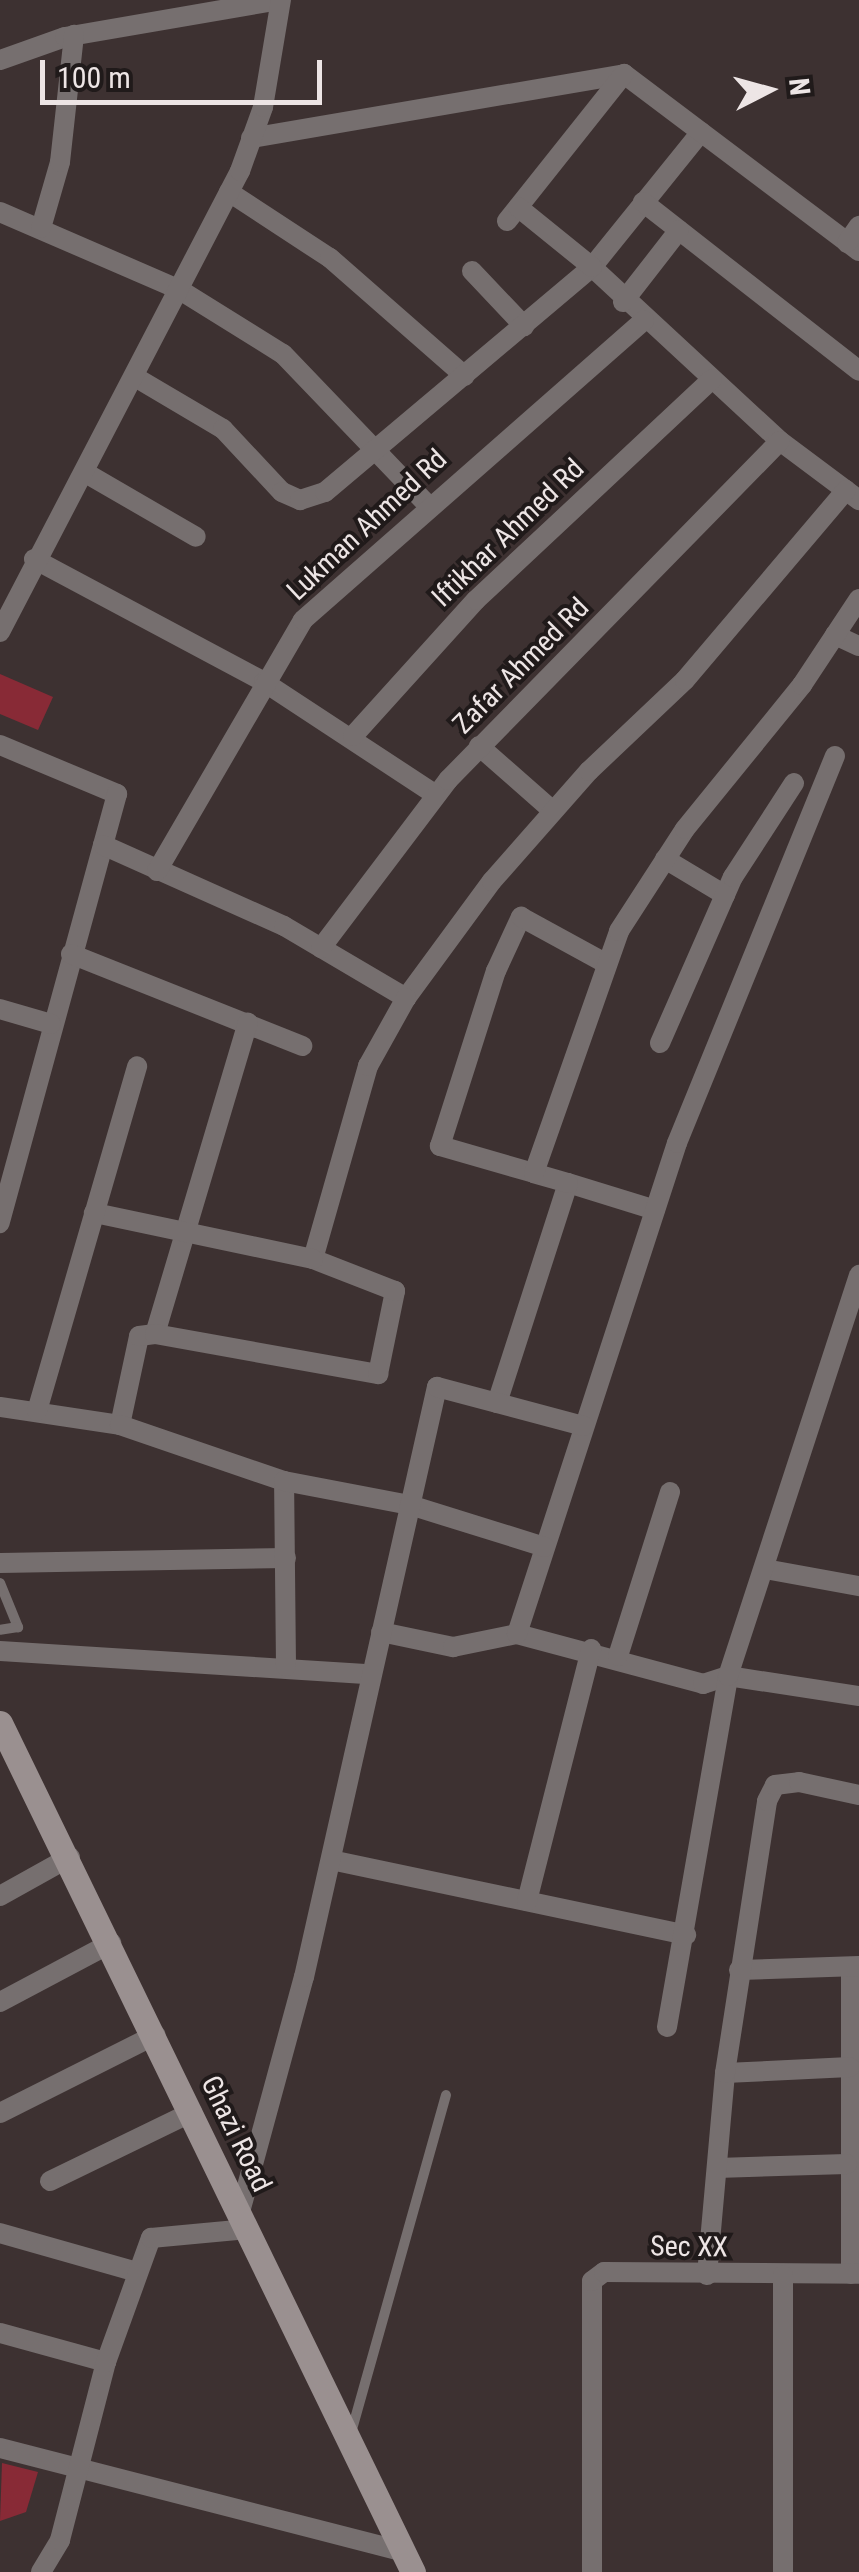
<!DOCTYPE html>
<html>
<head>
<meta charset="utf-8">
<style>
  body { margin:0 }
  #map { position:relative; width:859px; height:2572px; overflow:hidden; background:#3d3131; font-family:"Roboto Condensed",sans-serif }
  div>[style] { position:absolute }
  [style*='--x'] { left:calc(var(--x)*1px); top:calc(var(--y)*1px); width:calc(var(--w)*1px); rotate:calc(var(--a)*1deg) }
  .building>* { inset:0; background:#882a36 }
  .lane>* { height:10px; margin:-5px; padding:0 5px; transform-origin:5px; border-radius:5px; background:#766f6f }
  .street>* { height:20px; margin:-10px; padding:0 10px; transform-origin:10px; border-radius:10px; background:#766f6f }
  .secondary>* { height:25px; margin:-12.5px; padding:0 12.5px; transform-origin:12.5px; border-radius:12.5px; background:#9a9090 }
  span { translate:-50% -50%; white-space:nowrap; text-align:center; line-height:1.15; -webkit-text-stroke:8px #201a1a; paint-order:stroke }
  .street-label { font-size:28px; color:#ede5e5 }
  .north { position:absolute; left:719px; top:40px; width:100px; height:100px; -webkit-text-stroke:8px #201a1a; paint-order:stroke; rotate:84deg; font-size:28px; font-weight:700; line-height:40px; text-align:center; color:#ede5e5 }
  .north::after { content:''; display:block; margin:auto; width:35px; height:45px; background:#ede5e5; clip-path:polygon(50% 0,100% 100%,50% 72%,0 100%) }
  .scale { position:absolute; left:40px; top:60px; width:282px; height:45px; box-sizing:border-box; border:5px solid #ede5e5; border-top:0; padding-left:12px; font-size:30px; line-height:35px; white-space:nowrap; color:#ede5e5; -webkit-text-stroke:8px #201a1a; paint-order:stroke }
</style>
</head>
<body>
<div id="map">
  <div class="building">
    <i style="clip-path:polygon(0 674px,53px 697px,38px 730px,0 714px)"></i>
    <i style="clip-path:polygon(2px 2463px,38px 2472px,26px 2512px,0 2521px)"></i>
  </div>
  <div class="lane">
    <i style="--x:0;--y:1583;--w:48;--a:67.8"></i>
    <i style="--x:18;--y:1627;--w:18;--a:171"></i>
    <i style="--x:351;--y:2433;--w:351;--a:-74.3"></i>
  </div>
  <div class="street">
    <i style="--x:0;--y:60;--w:69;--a:-19.5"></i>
    <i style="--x:65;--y:37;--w:217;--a:-9.8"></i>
    <i style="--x:701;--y:132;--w:174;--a:128.9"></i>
    <i style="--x:592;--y:267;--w:256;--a:42.8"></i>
    <i style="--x:780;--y:441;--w:99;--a:36.8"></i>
    <i style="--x:251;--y:138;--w:378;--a:-9.7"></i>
    <i style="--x:624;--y:74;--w:294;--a:37"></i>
    <i style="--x:229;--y:192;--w:121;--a:33.2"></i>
    <i style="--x:330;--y:258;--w:179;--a:41.2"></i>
    <i style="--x:643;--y:202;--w:274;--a:38"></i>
    <i style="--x:0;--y:212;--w:196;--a:23.4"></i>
    <i style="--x:180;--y:290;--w:121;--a:31.9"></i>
    <i style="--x:283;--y:354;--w:208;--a:46.2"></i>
    <i style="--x:507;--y:221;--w:188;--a:-51.5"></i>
    <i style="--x:41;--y:228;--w:69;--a:-73.9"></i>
    <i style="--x:60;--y:162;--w:128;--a:-83.7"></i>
    <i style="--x:847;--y:243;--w:21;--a:-55"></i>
    <i style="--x:472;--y:271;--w:76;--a:46.6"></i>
    <i style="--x:623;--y:302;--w:91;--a:-52.1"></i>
    <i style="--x:135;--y:377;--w:102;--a:30.6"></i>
    <i style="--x:223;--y:429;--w:86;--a:46.9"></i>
    <i style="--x:282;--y:492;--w:20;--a:24"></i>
    <i style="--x:300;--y:500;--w:26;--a:-18"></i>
    <i style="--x:325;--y:492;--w:349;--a:-40.1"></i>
    <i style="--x:592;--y:267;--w:95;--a:-141"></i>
    <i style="--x:84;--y:472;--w:129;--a:30.1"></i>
    <i style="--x:34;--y:559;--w:261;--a:28.1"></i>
    <i style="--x:264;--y:682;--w:206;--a:33.3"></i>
    <i style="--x:0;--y:632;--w:520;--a:-62.5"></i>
    <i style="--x:240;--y:171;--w:68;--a:-70.2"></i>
    <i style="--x:263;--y:107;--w:109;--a:-80.5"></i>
    <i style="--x:835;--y:635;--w:26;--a:25"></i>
    <i style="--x:353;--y:736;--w:183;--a:-47.9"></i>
    <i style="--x:476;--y:600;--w:323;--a:-43.1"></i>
    <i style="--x:0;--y:745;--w:127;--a:22.7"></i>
    <i style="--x:117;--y:794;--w:445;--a:105.3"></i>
    <i style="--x:479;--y:746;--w:98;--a:41.3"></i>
    <i style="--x:103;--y:845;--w:198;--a:24.1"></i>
    <i style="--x:284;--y:926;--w:142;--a:30.5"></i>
    <i style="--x:406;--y:998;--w:145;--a:-53.7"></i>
    <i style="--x:492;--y:881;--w:147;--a:-48.6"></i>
    <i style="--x:589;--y:771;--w:132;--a:-43.5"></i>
    <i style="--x:685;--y:680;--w:249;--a:-49.7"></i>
    <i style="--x:665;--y:859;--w:70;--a:31"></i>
    <i style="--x:157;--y:871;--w:290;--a:-59.8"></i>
    <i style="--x:303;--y:620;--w:454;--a:-41.3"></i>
    <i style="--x:321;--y:948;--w:211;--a:-52.9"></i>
    <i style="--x:448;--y:780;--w:474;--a:-45.6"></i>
    <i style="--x:71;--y:954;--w:249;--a:21.7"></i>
    <i style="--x:0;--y:1009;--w:53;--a:16.4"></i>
    <i style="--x:660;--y:1043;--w:181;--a:-66.3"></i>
    <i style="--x:733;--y:877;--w:112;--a:-57"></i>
    <i style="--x:534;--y:1173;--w:98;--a:-164"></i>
    <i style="--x:440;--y:1146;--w:184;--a:-72.3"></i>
    <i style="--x:496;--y:971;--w:60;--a:-65.2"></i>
    <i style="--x:521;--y:917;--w:98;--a:28.7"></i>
    <i style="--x:568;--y:1183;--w:91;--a:17.2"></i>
    <i style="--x:313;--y:1259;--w:201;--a:-74.1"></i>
    <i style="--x:368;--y:1066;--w:78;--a:-60.8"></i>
    <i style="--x:155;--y:1334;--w:325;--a:-73.4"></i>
    <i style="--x:497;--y:1403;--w:231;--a:-72.1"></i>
    <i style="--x:568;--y:1183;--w:35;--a:-164"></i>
    <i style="--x:534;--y:1173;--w:256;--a:-70.6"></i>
    <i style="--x:619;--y:931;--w:121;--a:-57.1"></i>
    <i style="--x:685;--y:829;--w:186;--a:-50.9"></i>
    <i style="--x:802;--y:685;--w:103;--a:-56.5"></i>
    <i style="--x:0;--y:1407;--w:121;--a:8.5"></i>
    <i style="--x:120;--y:1425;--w:91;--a:-77.9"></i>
    <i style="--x:139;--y:1336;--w:16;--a:-7"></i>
    <i style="--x:155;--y:1334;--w:227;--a:10.2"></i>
    <i style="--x:378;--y:1374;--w:85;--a:-78.4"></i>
    <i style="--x:395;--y:1291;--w:88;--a:-158.7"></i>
    <i style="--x:313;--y:1259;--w:224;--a:-168.1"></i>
    <i style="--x:37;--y:1411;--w:359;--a:-73.8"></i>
    <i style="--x:120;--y:1425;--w:173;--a:18.9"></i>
    <i style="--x:0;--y:1563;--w:286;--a:-1"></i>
    <i style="--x:765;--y:1569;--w:96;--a:10.3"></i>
    <i style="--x:381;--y:1632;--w:74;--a:11.8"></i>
    <i style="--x:453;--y:1647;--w:65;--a:-11.5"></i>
    <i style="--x:517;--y:1634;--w:193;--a:15"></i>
    <i style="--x:703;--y:1684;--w:26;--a:-18"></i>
    <i style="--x:728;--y:1676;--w:133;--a:8.7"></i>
    <i style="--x:517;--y:1634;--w:516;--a:-71.95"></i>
    <i style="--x:677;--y:1143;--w:418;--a:-67.8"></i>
    <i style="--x:0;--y:1651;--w:370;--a:3.6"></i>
    <i style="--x:618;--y:1656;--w:172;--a:-72.4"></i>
    <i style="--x:286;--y:1666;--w:185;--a:-90.6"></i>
    <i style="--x:284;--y:1481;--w:128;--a:10.8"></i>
    <i style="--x:410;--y:1505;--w:141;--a:17.3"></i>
    <i style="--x:331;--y:1860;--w:363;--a:11.9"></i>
    <i style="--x:0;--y:1896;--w:80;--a:-29.1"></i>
    <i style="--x:527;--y:1901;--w:260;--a:-75.7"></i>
    <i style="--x:851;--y:1967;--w:307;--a:90"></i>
    <i style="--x:739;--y:1970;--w:120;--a:-1.9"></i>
    <i style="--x:0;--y:2002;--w:126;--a:-28"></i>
    <i style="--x:667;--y:2027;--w:356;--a:-80.1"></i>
    <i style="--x:728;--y:1676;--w:422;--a:-71.9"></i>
    <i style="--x:725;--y:2073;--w:125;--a:-2.7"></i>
    <i style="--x:0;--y:2113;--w:174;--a:-26.7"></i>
    <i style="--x:717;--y:2168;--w:130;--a:-1.8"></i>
    <i style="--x:50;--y:2181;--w:158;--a:-25.9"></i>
    <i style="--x:240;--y:2212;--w:244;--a:-74.8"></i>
    <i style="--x:304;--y:1977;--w:605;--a:-77.3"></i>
    <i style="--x:437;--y:1387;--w:152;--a:14.9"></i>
    <i style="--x:0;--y:2233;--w:142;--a:15.9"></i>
    <i style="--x:707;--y:2275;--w:203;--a:-84.9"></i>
    <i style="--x:725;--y:2073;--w:275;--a:-81.2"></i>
    <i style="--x:767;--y:1801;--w:18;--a:-63"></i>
    <i style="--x:775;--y:1785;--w:24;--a:-7"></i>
    <i style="--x:799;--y:1782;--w:61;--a:12.2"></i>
    <i style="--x:0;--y:2333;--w:110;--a:15.3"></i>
    <i style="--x:0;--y:2448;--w:417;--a:14.4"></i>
    <i style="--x:41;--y:2572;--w:37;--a:-59"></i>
    <i style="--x:60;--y:2540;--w:184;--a:-75.5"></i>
    <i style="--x:106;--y:2362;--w:132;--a:-70.1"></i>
    <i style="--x:151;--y:2238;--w:97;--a:-5.3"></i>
    <i style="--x:592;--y:2572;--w:291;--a:-90"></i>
    <i style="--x:592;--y:2281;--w:15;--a:-37"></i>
    <i style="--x:604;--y:2272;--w:255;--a:0.4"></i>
    <i style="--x:783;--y:2572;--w:297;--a:-90"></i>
  </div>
  <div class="secondary">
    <i style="--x:0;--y:1723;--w:944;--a:64.06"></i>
  </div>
  <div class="street-label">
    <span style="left:367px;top:525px;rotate:-43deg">Lukman Ahmed Rd</span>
    <span style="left:508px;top:533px;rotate:-44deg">Iftikhar Ahmed Rd</span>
    <span style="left:521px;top:666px;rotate:-45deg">Zafar Ahmed Rd</span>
    <span style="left:236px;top:2134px;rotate:64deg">Ghazi Road</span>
    <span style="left:689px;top:2247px;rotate:1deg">Sec XX</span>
  </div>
  <div class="north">N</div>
  <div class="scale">100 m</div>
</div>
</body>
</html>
